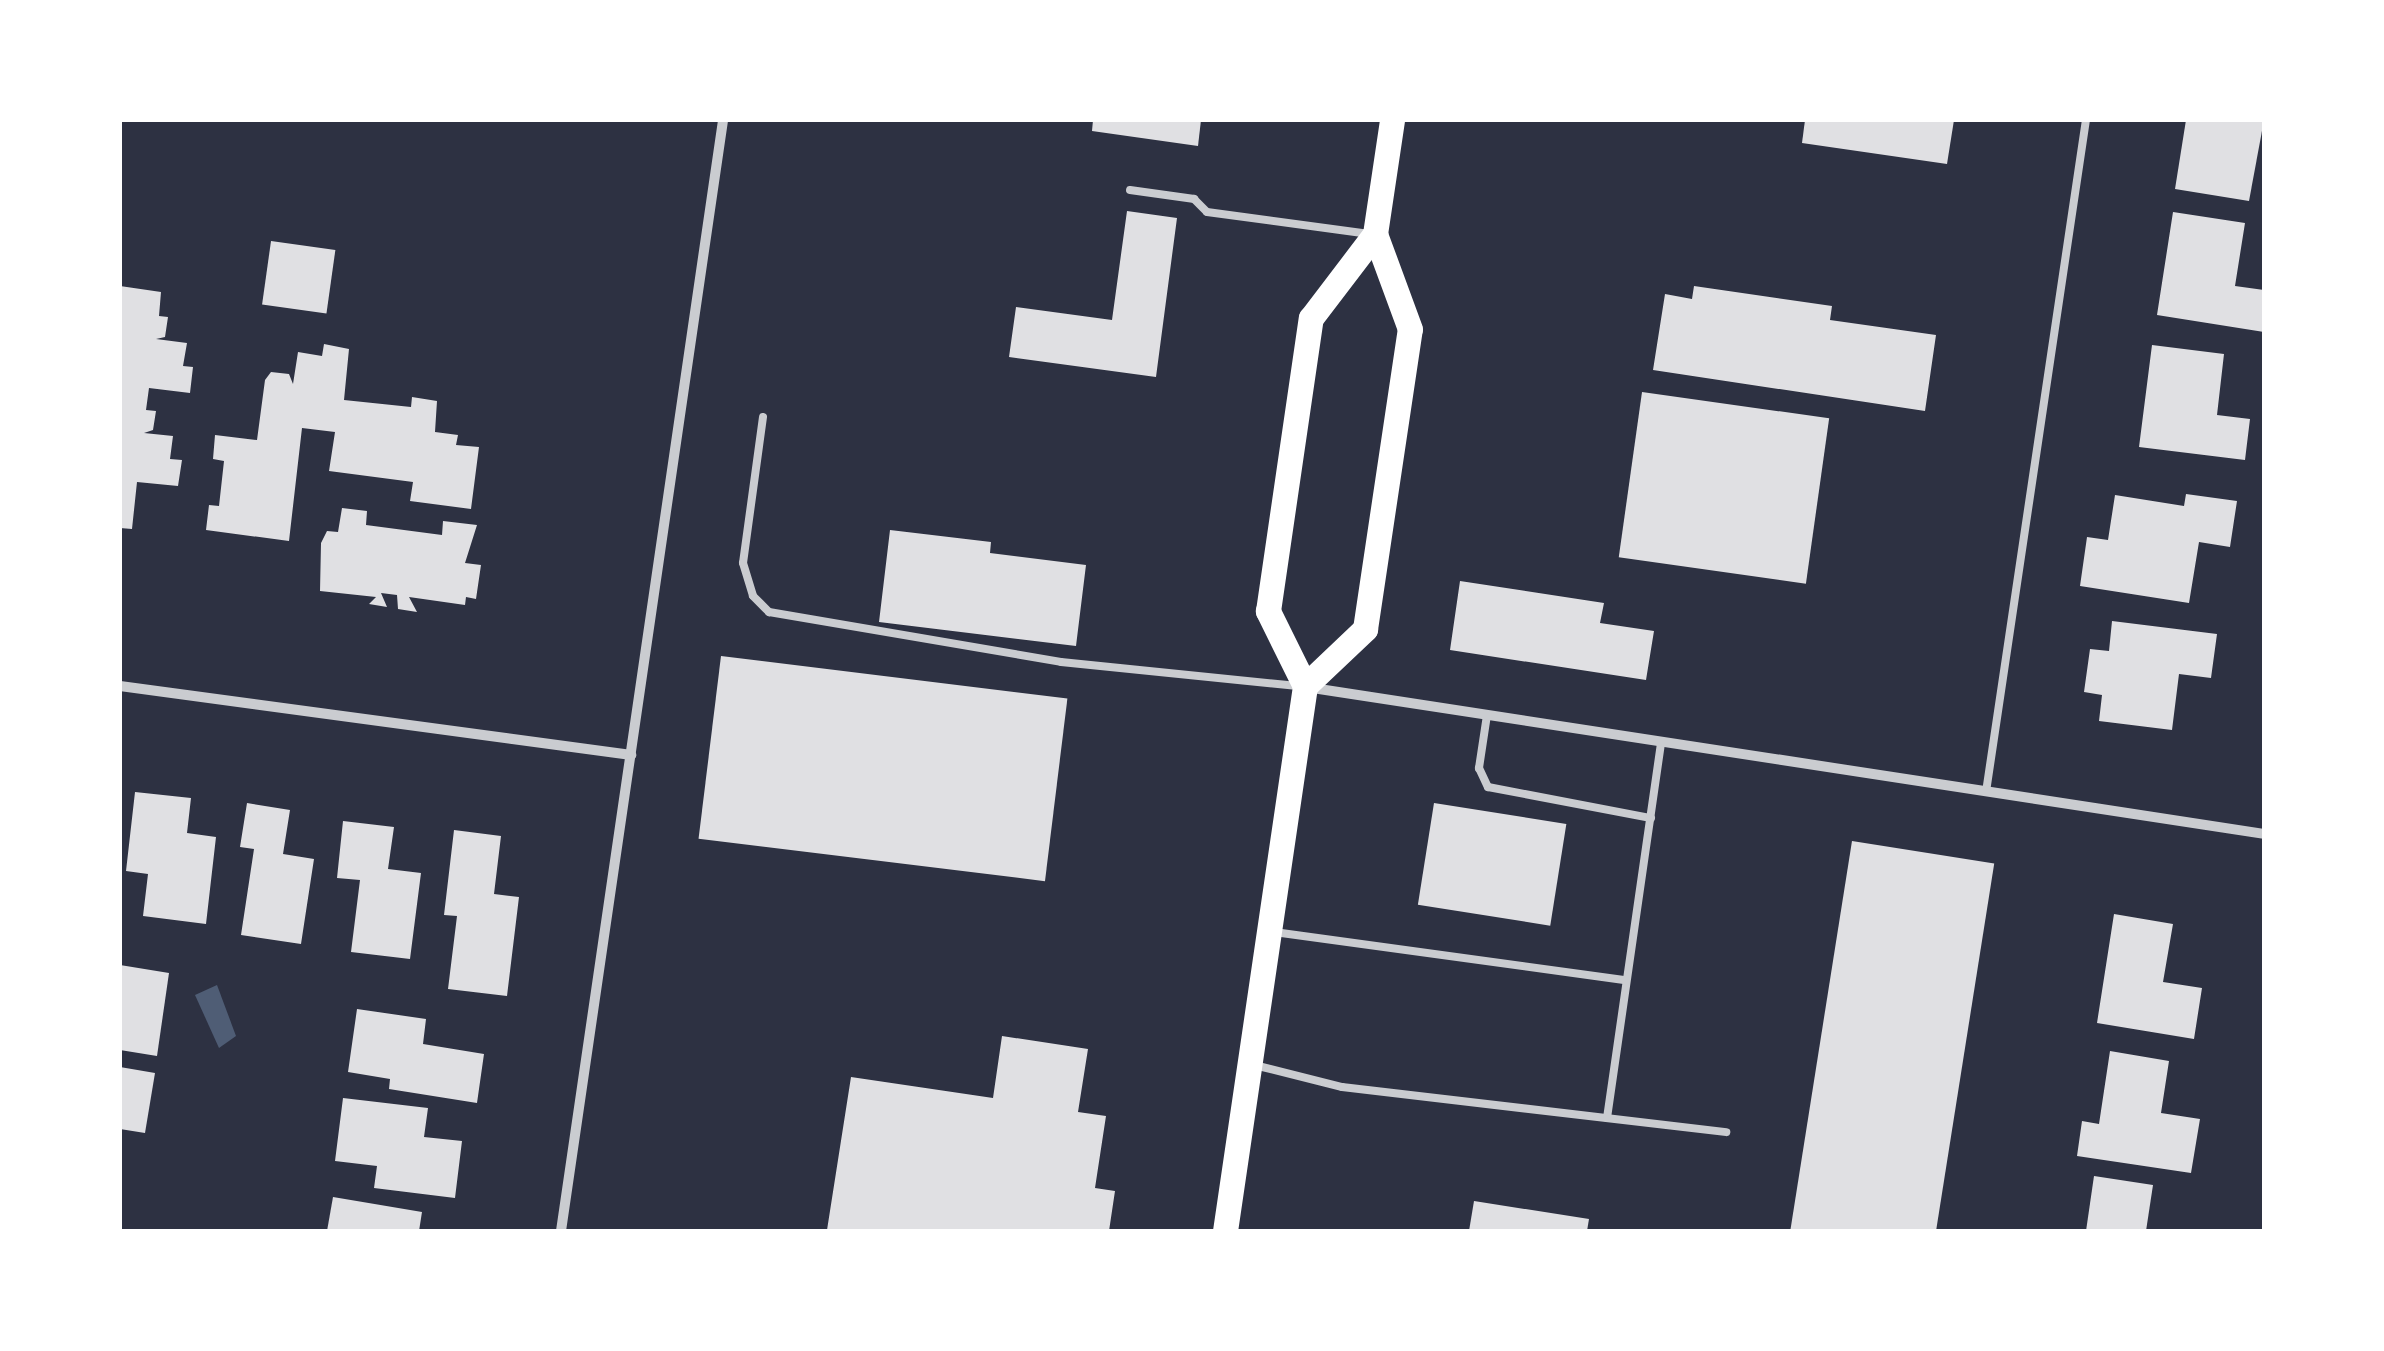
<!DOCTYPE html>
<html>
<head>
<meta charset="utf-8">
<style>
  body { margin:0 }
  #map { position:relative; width:2384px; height:1351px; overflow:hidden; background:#2d3142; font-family:Arial,sans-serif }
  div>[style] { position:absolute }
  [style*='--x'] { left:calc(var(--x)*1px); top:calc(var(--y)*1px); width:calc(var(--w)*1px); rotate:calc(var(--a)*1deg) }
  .water>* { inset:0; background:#4f5d75 }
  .building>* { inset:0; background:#e0e0e3; transform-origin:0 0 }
  .service>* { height:8px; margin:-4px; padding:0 4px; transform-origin:4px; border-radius:4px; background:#caccd0 }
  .minor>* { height:10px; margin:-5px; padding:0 5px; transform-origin:5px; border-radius:5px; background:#caccd0 }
  .primary>* { height:25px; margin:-12.5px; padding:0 12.5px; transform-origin:12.5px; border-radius:12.5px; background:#fff }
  span { translate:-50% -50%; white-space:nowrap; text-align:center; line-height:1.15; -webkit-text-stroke:9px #fff; paint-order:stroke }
  .frame { position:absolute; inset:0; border:122px solid #fff; pointer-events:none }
</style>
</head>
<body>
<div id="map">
  <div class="water">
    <i style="clip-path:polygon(217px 985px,236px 1036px,219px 1048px,195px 995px)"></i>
  </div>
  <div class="building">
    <i style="clip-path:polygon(1093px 120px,1201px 120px,1198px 146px,1092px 131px)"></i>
    <i style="clip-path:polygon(1805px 120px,1954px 120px,1947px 164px,1802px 143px)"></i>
    <i style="clip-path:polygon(2186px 120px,2264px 120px,2249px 201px,2175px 189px)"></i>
    <i style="clip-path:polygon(1127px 211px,1177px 218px,1156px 377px,1009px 357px,1016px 307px,1112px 320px)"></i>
    <i style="clip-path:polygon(2173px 212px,2245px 223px,2235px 286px,2264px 290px,2264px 332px,2157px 315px)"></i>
    <i style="left:271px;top:241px;width:65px;height:64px;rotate:8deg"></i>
    <i style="clip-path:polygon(120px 286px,161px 292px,159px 316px,168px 317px,165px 337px,156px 339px,187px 343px,183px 366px,193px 367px,190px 393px,149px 388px,146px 410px,156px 411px,153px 430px,144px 433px,173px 436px,170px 459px,182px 460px,178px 486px,137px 482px,132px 529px,120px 528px)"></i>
    <i style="clip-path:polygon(1694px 286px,1832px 306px,1830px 320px,1936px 335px,1925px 411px,1653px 370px,1665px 294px,1692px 299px)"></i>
    <i style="clip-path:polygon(324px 344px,349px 349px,344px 400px,411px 407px,412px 397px,437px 401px,435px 432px,458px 435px,456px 445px,479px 447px,471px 509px,410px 501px,413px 482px,329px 471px,335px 432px,302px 428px,289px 541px,206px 530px,209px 505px,219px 506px,224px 461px,213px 459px,215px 435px,257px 440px,265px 380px,271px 372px,289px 374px,293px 384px,298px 352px,322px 356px)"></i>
    <i style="clip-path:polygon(2152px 345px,2224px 354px,2217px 415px,2250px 419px,2245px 460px,2139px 447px)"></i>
    <i style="left:1642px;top:392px;width:189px;height:167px;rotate:8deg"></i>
    <i style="clip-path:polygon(2186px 494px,2237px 501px,2230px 547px,2199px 542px,2189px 603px,2080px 586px,2087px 537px,2108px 540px,2115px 495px,2184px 506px)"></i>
    <i style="clip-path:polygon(342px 508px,367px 511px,366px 525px,442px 535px,443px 521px,477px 525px,465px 563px,481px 565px,476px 599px,466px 597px,465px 605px,409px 597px,417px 612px,398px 609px,397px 595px,381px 593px,387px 607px,369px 604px,376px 597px,320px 591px,321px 543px,327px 531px,338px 532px)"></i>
    <i style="clip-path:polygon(890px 530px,991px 542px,990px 553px,1086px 565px,1076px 646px,879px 622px)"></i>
    <i style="clip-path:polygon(1460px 581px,1604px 603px,1600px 623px,1654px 631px,1646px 680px,1450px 650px)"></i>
    <i style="clip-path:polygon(2112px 621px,2217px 634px,2211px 678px,2179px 674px,2172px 730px,2099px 721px,2102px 695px,2084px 692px,2090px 649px,2109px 651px)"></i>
    <i style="left:721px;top:656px;width:349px;height:184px;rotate:7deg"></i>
    <i style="clip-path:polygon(135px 792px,191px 798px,187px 833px,216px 837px,206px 924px,143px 916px,148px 874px,126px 871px)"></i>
    <i style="clip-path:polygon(247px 803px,290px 810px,283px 854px,314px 859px,301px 944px,241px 935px,254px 849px,240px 847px)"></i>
    <i style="left:1434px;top:803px;width:134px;height:103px;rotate:9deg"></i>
    <i style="clip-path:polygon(343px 821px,394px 827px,388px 869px,421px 873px,410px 959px,351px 952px,360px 880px,337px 878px)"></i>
    <i style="clip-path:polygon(454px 830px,501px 836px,494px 894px,519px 897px,507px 996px,448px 989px,457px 916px,444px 915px)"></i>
    <i style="left:1852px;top:841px;width:144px;height:394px;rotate:9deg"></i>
    <i style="clip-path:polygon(2114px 914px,2173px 924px,2163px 982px,2202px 988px,2194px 1039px,2097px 1023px)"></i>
    <i style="clip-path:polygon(120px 965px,169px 973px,157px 1056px,120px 1050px)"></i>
    <i style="clip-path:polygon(357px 1009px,426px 1019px,423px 1044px,484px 1054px,477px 1103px,389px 1089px,390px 1079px,348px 1072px)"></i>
    <i style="clip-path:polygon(1002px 1036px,1088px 1049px,1078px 1112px,1106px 1116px,1095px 1188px,1115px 1191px,1109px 1231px,827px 1230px,851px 1077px,993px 1098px)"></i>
    <i style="clip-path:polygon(2110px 1051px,2169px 1061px,2161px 1113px,2200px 1119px,2191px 1173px,2077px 1156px,2082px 1121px,2099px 1124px)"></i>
    <i style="clip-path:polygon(120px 1067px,155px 1073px,145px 1133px,120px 1129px)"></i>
    <i style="clip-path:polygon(343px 1098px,428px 1108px,424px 1137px,462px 1141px,455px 1198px,374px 1188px,377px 1166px,335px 1161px)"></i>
    <i style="clip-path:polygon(2094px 1176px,2153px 1185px,2146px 1231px,2086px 1231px)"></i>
    <i style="clip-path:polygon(333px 1197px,422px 1212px,419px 1231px,327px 1231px)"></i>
    <i style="clip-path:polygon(1474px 1201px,1589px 1219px,1587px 1231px,1469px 1231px)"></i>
  </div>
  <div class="service">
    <i style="--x:1130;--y:190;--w:65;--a:8"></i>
    <i style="--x:1194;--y:199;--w:18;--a:45"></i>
    <i style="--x:1207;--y:212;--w:164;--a:7.7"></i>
    <i style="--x:763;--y:417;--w:147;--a:97.8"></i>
    <i style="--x:743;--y:563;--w:34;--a:73"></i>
    <i style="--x:753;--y:596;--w:23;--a:45"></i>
    <i style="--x:769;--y:612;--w:296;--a:9.7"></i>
    <i style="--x:1061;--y:662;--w:238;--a:5.8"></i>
    <i style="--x:1487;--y:715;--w:54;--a:98.6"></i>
    <i style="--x:1479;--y:768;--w:21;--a:65"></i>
    <i style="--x:1488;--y:787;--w:166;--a:10.8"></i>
    <i style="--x:1986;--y:792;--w:679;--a:-81.54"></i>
    <i style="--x:1274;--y:932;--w:355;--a:7.8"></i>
    <i style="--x:1254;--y:1065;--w:91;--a:14"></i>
    <i style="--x:1342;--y:1087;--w:387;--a:6.7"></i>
    <i style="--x:1607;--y:1118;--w:380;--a:-81.8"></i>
  </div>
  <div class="minor">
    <i style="--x:120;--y:686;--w:516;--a:7.69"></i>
    <i style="--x:1306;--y:687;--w:969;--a:8.72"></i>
    <i style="--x:561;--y:1231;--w:1123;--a:-81.7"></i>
  </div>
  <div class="primary">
    <i style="--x:1305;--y:686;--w:83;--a:-43.5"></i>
    <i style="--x:1365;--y:629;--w:303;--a:-81.5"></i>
    <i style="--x:1410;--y:329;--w:101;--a:-110.2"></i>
    <i style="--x:1225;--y:1231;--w:551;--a:-81.65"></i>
    <i style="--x:1305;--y:686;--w:84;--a:-116.3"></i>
    <i style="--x:1268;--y:611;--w:296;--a:-81.7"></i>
    <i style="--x:1311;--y:318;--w:106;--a:-52.7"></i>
    <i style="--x:1375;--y:234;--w:115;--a:-81.5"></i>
  </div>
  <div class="frame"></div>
</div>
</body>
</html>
